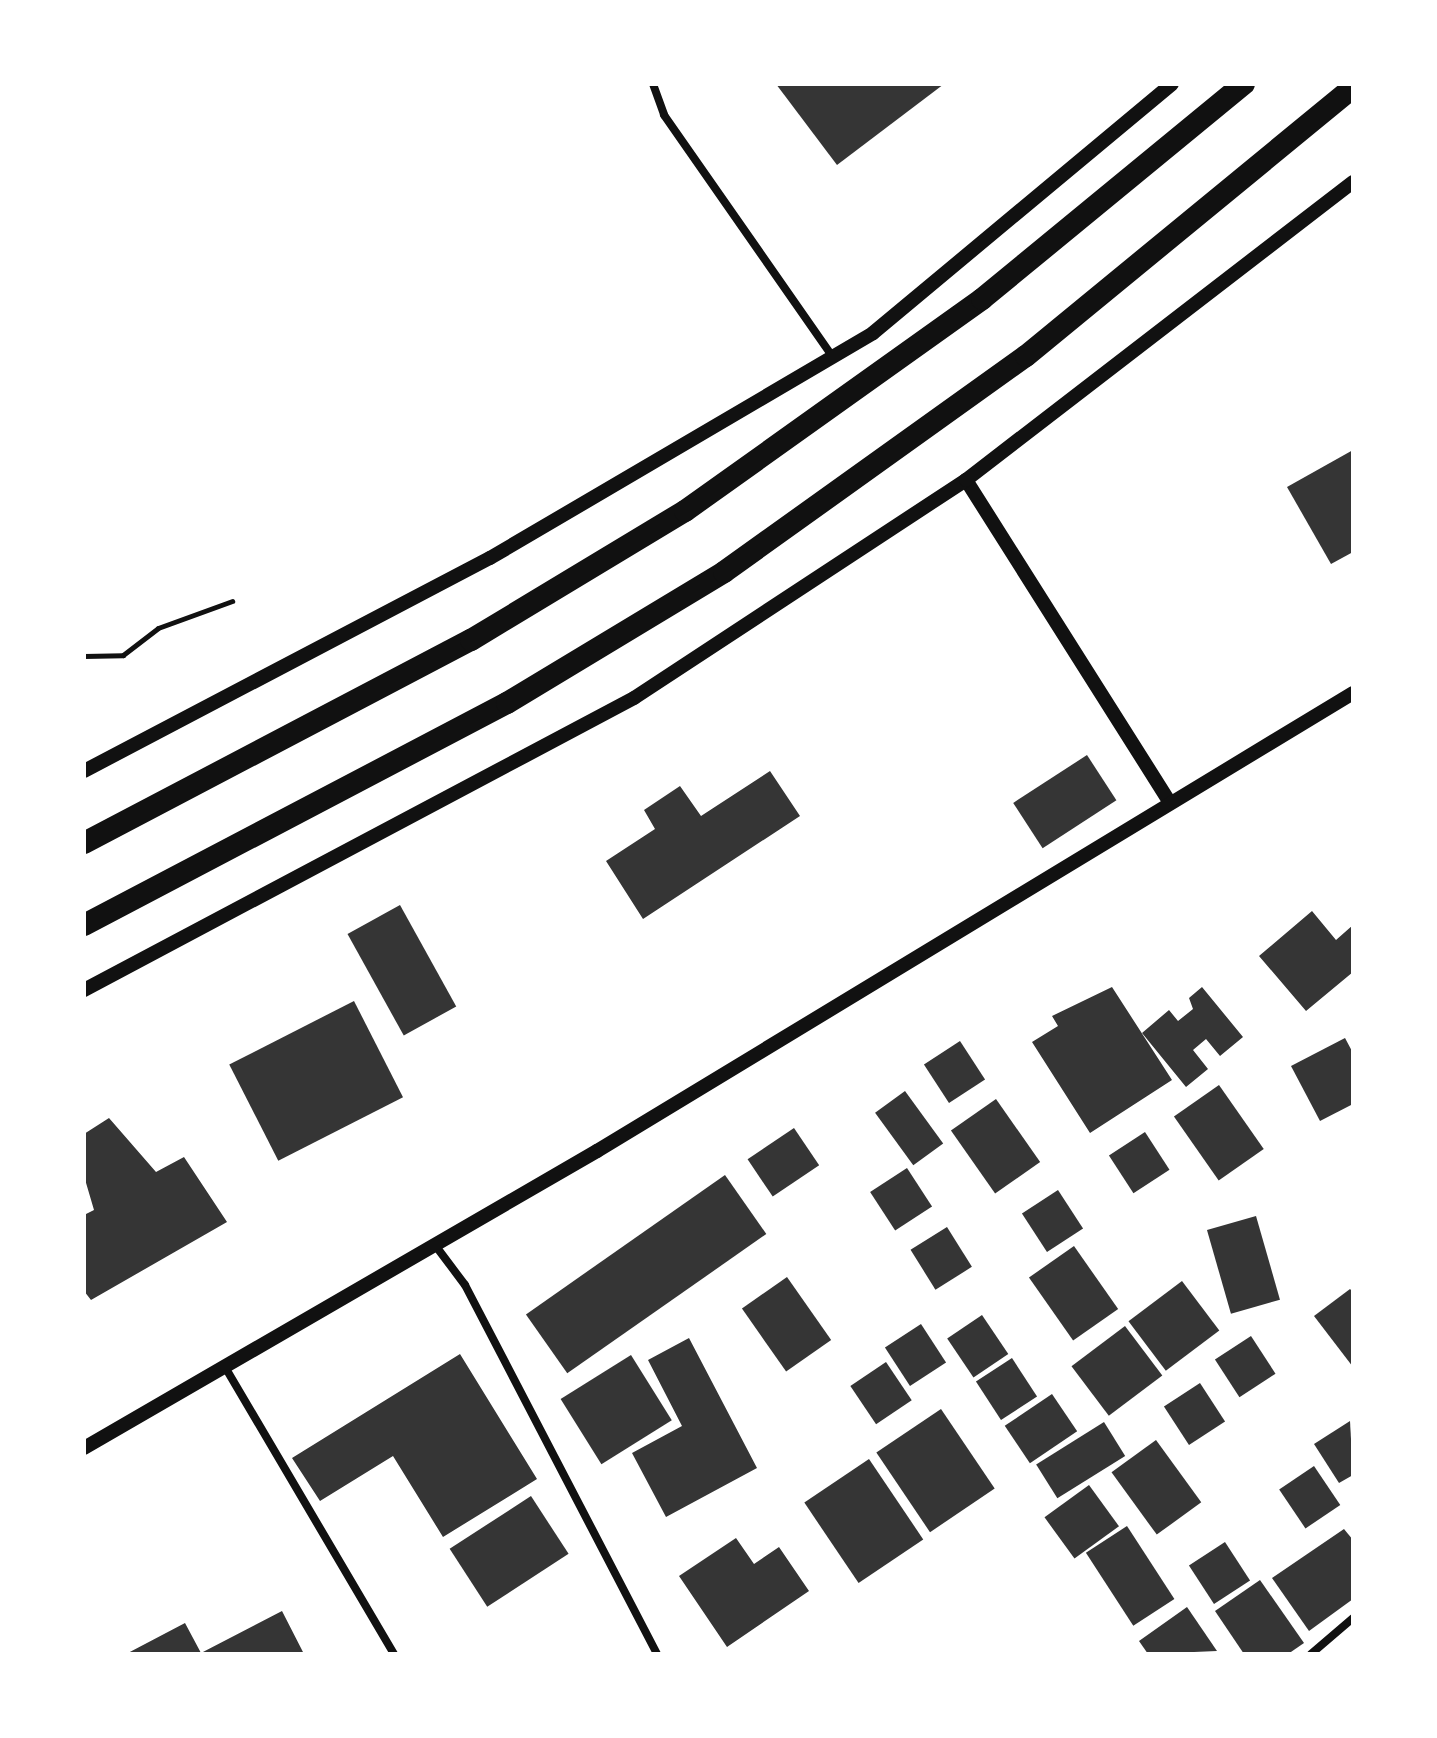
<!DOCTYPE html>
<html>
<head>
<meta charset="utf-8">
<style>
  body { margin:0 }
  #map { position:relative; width:1437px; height:1738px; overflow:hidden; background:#fff; font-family:"Noto Sans",sans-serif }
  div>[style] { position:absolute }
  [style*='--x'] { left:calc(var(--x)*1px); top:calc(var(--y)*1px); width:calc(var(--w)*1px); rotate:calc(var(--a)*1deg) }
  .building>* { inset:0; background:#353535; transform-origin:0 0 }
  .path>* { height:5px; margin:-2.5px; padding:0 2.5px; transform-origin:2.5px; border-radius:2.5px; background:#111 }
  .minor>* { height:8px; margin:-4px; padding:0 4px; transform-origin:4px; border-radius:4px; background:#111 }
  .tertiary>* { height:14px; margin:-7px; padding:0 7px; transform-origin:7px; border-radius:7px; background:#111 }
  .trunk>* { height:22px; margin:-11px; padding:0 11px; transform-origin:11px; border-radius:11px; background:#111 }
  span { translate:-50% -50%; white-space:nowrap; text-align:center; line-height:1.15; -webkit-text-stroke:8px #fff; paint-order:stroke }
  .frame { position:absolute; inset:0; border:86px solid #fff; pointer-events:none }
</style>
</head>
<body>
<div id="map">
  <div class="building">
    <i style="clip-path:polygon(776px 84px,944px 84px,837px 165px)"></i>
    <i style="clip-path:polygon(1353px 450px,1353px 552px,1331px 564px,1287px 487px)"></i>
    <i style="left:1087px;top:755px;width:54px;height:88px;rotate:57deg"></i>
    <i style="clip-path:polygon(770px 771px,800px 816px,643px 919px,606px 861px,655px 829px,644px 810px,680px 786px,701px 816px)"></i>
    <i style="left:400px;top:905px;width:116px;height:60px;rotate:61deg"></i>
    <i style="clip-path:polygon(1312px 911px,1336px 940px,1353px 925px,1353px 972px,1306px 1011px,1259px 956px)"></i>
    <i style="clip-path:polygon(1112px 987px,1172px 1080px,1090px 1133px,1032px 1042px,1058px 1026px,1052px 1016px)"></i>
    <i style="clip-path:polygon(1202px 987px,1243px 1037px,1220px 1056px,1206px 1039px,1193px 1050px,1208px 1069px,1186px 1087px,1142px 1033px,1169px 1010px,1178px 1021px,1193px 1009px,1189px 998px)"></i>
    <i style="left:354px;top:1001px;width:108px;height:140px;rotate:63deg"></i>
    <i style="clip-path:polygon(1345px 1038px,1353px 1053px,1353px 1104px,1320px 1121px,1291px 1066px)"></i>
    <i style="left:960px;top:1041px;width:46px;height:43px;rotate:57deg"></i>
    <i style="left:1219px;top:1085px;width:78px;height:55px;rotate:55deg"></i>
    <i style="left:905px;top:1091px;width:65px;height:37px;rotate:54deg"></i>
    <i style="left:996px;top:1099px;width:77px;height:55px;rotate:55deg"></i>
    <i style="clip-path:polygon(109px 1118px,156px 1172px,184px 1157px,227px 1222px,91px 1300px,84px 1291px,84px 1215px,94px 1210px,84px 1176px,84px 1134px)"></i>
    <i style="left:794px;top:1128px;width:45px;height:56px;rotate:56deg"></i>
    <i style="left:1145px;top:1132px;width:45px;height:43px;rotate:57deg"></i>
    <i style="left:907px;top:1168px;width:46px;height:44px;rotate:57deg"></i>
    <i style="left:725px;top:1175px;width:72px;height:243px;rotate:55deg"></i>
    <i style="left:1058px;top:1190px;width:46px;height:43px;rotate:57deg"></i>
    <i style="left:1256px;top:1216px;width:87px;height:51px;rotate:74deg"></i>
    <i style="left:947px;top:1227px;width:47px;height:43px;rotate:58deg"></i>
    <i style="left:1074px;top:1246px;width:77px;height:55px;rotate:55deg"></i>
    <i style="left:787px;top:1277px;width:77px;height:55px;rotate:55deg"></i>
    <i style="left:1182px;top:1281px;width:62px;height:67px;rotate:53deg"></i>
    <i style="clip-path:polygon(1350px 1289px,1353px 1292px,1353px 1367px,1314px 1316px)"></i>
    <i style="left:982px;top:1315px;width:47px;height:42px;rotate:56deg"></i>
    <i style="left:921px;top:1324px;width:46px;height:43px;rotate:57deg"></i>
    <i style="left:1125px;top:1326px;width:62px;height:67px;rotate:53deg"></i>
    <i style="left:1251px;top:1336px;width:45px;height:43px;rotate:57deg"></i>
    <i style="clip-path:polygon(689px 1338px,757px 1468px,666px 1517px,632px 1453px,682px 1426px,648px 1360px)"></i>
    <i style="clip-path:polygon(460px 1354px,537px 1479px,443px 1537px,393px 1456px,320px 1501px,292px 1458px)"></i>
    <i style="left:631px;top:1355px;width:77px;height:83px;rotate:58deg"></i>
    <i style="left:1012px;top:1358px;width:46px;height:43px;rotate:57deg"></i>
    <i style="left:886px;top:1362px;width:46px;height:43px;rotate:56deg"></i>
    <i style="left:1200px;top:1383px;width:46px;height:43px;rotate:57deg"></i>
    <i style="left:1052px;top:1394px;width:45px;height:57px;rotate:56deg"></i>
    <i style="left:941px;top:1409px;width:96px;height:78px;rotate:56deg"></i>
    <i style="clip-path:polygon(1350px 1421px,1353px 1475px,1339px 1483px,1314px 1444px)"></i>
    <i style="left:1104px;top:1422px;width:40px;height:80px;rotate:58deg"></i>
    <i style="left:1156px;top:1440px;width:77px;height:55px;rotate:54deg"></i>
    <i style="left:869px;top:1459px;width:97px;height:78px;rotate:56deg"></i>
    <i style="left:1314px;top:1466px;width:47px;height:42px;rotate:56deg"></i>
    <i style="left:1089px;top:1485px;width:51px;height:55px;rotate:54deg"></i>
    <i style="left:531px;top:1496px;width:69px;height:97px;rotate:57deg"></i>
    <i style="left:1127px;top:1526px;width:87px;height:49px;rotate:57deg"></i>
    <i style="clip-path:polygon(1344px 1529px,1353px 1540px,1353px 1599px,1309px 1631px,1272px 1578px)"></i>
    <i style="clip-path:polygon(736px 1538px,754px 1564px,779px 1547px,809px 1591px,727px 1647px,679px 1576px)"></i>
    <i style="left:1225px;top:1542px;width:46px;height:43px;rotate:57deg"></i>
    <i style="clip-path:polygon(1260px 1580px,1304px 1643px,1288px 1654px,1244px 1654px,1215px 1611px)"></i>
    <i style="clip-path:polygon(1187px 1607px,1217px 1651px,1148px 1654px,1139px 1641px)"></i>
    <i style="clip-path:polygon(282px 1611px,304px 1654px,126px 1654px,185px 1623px,201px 1653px)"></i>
  </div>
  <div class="path">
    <i style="--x:84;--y:656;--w:39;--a:-1"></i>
    <i style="--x:123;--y:655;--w:44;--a:-37.6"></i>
    <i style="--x:158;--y:628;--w:79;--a:-20"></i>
  </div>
  <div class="minor">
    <i style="--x:653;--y:84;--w:33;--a:70"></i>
    <i style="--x:664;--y:115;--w:295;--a:55.1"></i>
    <i style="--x:435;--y:1245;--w:50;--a:53.1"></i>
    <i style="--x:465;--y:1285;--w:416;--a:62.5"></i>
    <i style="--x:225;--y:1367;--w:333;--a:59.5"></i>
    <i style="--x:1311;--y:1654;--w:55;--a:-40.6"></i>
  </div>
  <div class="tertiary">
    <i style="--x:966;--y:480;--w:382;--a:57.7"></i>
    <i style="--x:84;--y:771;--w:458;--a:-27.7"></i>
    <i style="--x:490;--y:558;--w:444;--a:-30.4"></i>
    <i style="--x:873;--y:333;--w:389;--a:-39.8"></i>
    <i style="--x:84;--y:990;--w:623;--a:-27.96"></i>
    <i style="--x:634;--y:698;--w:397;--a:-33.3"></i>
    <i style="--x:966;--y:480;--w:488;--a:-37.6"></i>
    <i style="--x:84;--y:1448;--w:593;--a:-30.07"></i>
    <i style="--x:597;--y:1151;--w:884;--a:-31.21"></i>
  </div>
  <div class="trunk">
    <i style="--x:84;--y:843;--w:437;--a:-27.7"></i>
    <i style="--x:471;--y:640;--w:250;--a:-31.1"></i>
    <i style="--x:685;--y:511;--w:365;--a:-35.5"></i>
    <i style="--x:982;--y:299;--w:339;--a:-39.4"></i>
    <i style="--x:84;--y:925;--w:478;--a:-27.7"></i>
    <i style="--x:507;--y:703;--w:253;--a:-31.1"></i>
    <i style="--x:724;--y:572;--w:371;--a:-35.6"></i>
    <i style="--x:1026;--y:356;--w:423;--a:-39.4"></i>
  </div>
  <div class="frame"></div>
</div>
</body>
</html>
